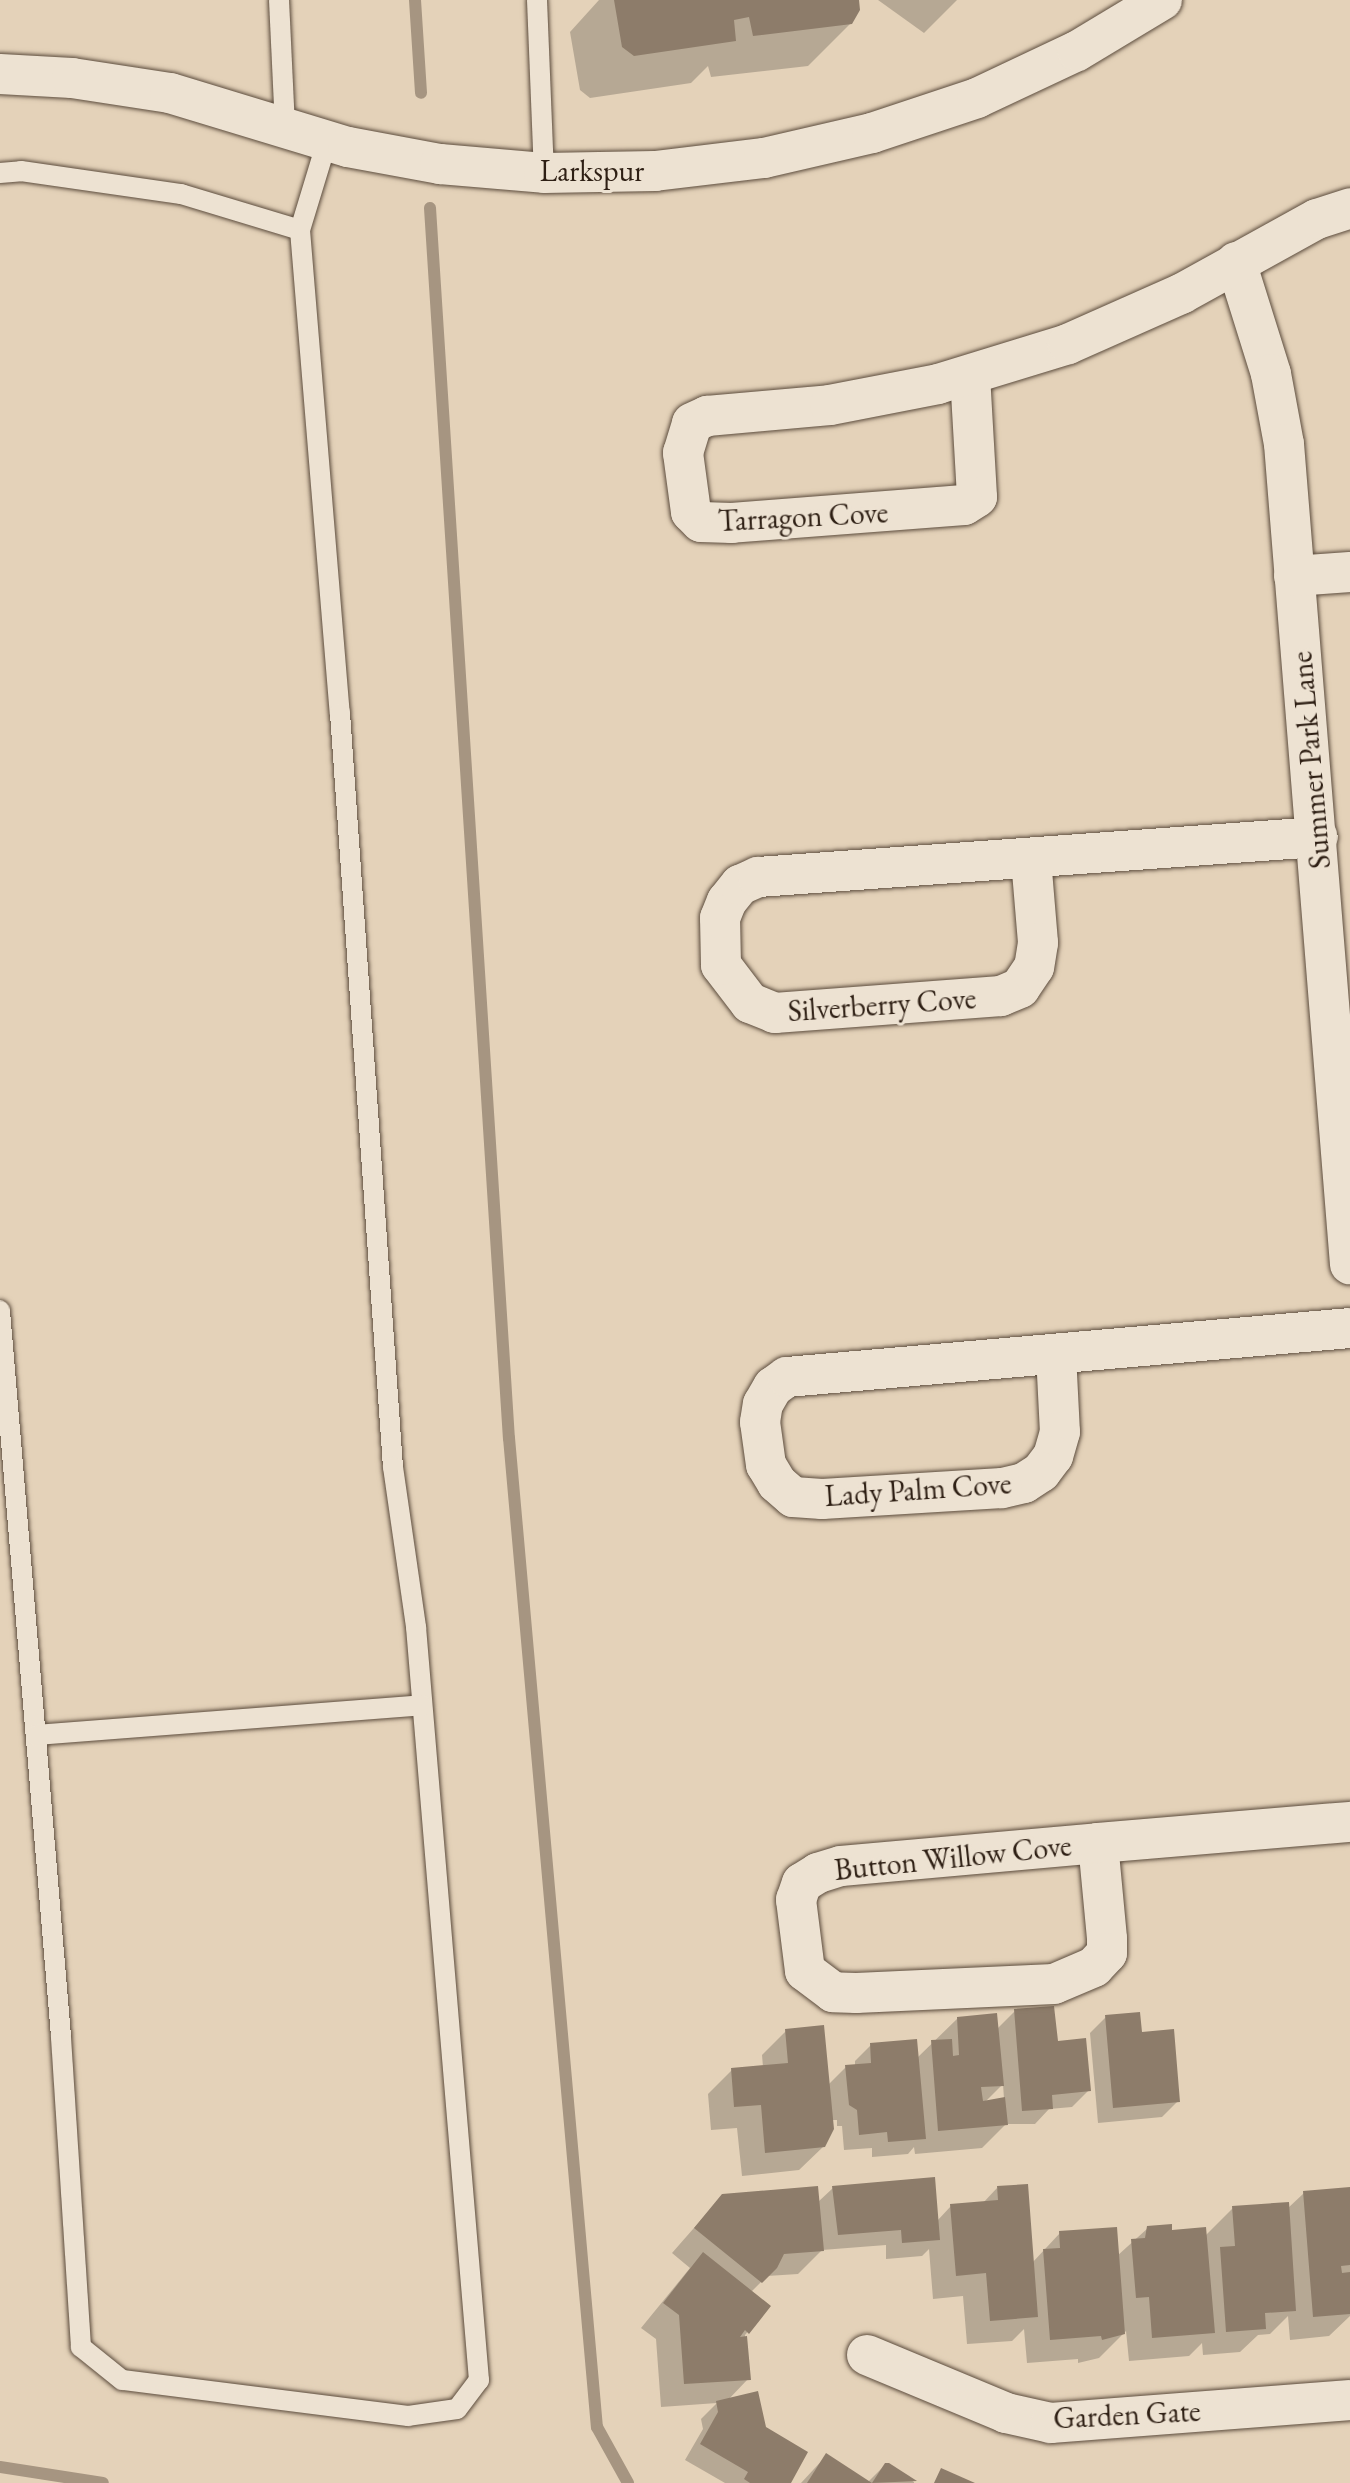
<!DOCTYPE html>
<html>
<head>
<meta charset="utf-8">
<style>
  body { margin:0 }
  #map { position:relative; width:1350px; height:2483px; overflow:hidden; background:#e4d2b9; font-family:"EB Garamond",serif }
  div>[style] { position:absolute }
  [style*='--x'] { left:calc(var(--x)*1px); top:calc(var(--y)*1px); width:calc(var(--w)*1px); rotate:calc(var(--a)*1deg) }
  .shadow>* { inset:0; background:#0003 }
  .stream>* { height:12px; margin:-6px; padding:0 6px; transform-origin:6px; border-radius:6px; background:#a69581 }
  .building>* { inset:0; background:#8d7c6a }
  .roads { filter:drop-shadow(0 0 2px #5c4c3d) drop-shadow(0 0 2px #5c4c3d) }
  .lane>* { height:20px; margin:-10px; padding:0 10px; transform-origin:10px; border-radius:10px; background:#ede2d2 }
  .street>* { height:40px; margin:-20px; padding:0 20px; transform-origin:20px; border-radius:20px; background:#ede2d2 }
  span { translate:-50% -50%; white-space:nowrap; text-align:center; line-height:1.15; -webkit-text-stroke:6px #ede2d2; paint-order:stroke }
  .street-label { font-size:30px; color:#2e1f14 }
</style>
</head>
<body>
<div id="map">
  <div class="shadow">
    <i style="clip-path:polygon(599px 0,857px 0,851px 23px,808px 66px,711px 77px,708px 66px,691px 83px,590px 98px,580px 90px,570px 32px)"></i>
    <i style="clip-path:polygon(878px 0,957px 0,924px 33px)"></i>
    <i style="clip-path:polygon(evenodd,1015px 2011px,1056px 2043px,1088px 2091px,1072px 2107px,1049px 2109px,1035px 2124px,1006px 2124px,982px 2148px,915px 2154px,914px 2147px,908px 2154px,872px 2157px,872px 2148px,844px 2150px,842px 2126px,837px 2126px,837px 2120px,831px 2120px,824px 2146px,799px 2170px,742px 2176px,737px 2128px,711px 2130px,708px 2094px,732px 2070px,763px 2067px,762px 2055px,786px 2031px,828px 2085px,846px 2067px,855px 2066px,855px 2061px,871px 2045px,917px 2058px,958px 2018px,997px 2029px,1015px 2011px,1003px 2084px,1004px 2099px,985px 2102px,1003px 2084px)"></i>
    <i style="clip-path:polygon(1106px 2017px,1140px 2034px,1178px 2101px,1162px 2117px,1098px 2123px,1090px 2033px)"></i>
    <i style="clip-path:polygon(833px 2188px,937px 2221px,951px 2206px,982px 2204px,997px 2188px,1032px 2263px,1060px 2233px,1117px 2256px,1148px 2228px,1205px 2236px,1233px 2208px,1287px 2209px,1304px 2193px,1350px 2189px,1350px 2316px,1329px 2336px,1290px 2340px,1288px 2316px,1270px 2334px,1258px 2335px,1240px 2352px,1203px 2355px,1202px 2343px,1189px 2356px,1129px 2361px,1126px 2331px,1099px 2358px,1078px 2363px,1078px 2359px,1027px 2363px,1024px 2329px,1012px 2341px,967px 2344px,963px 2296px,933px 2299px,929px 2249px,922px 2256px,886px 2259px,886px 2245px,822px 2250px,798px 2274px,767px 2276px,750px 2293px,768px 2307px,745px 2335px,748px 2379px,727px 2401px,764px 2429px,788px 2483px,725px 2483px,685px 2460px,703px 2429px,701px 2419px,717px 2403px,661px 2407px,656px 2339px,641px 2328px,690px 2268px,672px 2253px,722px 2196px,818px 2202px)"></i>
    <i style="clip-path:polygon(826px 2456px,867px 2483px,885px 2465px,914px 2482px,914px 2483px,801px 2483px)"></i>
  </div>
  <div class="stream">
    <i style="--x:415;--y:0;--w:93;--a:86.3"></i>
    <i style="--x:430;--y:208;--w:1233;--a:86.33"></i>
    <i style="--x:509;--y:1438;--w:993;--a:84.92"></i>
    <i style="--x:597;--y:2427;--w:64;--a:61"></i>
    <i style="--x:0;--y:2467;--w:104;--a:8.8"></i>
  </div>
  <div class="building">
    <i style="clip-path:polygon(614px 0,859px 0,860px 10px,852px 24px,753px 36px,749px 17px,734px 20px,736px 41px,634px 56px,622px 47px)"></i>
    <i style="clip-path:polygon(1054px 2006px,1058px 2041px,1086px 2038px,1091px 2091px,1052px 2095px,1053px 2109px,1022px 2111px,1014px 2009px)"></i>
    <i style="clip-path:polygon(1140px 2012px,1142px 2032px,1174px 2029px,1180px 2102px,1113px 2108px,1105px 2015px)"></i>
    <i style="clip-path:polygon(997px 2013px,1004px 2086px,981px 2087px,983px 2101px,1005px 2097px,1008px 2125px,938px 2131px,931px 2040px,952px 2039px,953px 2056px,959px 2055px,957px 2017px)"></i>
    <i style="clip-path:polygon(824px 2025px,834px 2129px,825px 2147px,765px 2153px,761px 2105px,734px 2107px,731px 2068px,788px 2063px,785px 2029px)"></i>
    <i style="clip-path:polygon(917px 2039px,926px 2139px,888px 2142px,887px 2132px,859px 2135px,857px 2110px,849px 2105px,845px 2065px,871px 2063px,870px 2043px)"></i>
    <i style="clip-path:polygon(935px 2177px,940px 2240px,902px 2243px,901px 2230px,838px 2235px,832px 2186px)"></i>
    <i style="clip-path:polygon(1028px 2184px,1038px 2317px,990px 2321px,986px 2273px,956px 2276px,950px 2204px,998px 2200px,997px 2186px)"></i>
    <i style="clip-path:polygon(818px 2186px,824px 2251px,784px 2254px,777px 2268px,762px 2283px,694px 2228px,722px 2194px)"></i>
    <i style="clip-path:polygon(1350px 2187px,1350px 2265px,1341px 2266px,1342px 2273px,1350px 2272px,1350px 2314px,1313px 2317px,1303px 2191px)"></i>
    <i style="clip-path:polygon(1289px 2202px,1296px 2311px,1265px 2313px,1266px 2329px,1226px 2332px,1220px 2247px,1235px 2246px,1232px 2206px)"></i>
    <i style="clip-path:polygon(1172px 2224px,1172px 2230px,1206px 2227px,1215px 2333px,1152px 2338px,1149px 2297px,1136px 2298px,1131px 2239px,1145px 2238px,1147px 2226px)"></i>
    <i style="clip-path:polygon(1117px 2227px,1125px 2334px,1102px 2340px,1101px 2336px,1050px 2340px,1043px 2249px,1060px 2248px,1059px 2231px)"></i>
    <i style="clip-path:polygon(703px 2252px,771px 2306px,749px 2334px,745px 2330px,740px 2337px,747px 2336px,751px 2380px,684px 2384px,679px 2315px,663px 2303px)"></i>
    <i style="clip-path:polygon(758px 2391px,766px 2427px,808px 2452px,791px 2483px,750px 2483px,744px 2479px,748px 2472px,700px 2444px,718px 2412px,716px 2401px)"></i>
    <i style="clip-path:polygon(826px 2453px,872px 2483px,807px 2483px)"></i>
    <i style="clip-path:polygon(885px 2463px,889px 2463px,917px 2481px,872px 2483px)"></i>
    <i style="clip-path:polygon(941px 2468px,975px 2483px,934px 2483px)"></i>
  </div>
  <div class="roads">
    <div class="lane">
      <i style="--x:279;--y:0;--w:129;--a:87.3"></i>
      <i style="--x:537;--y:0;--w:173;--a:87.7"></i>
      <i style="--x:0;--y:173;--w:21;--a:-5"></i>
      <i style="--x:21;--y:171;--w:162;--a:8.2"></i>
      <i style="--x:181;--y:194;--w:124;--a:16.8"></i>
      <i style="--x:300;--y:230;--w:485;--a:85.3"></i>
      <i style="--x:340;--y:713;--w:756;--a:85.98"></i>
      <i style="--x:393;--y:1467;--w:162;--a:81.8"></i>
      <i style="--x:416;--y:1627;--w:756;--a:85.22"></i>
      <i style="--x:479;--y:2380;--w:36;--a:127"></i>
      <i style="--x:457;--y:2409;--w:49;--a:171.9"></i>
      <i style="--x:408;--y:2416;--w:288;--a:-172.8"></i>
      <i style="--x:122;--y:2380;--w:53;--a:-141.2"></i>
      <i style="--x:81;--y:2347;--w:312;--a:-93.7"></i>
      <i style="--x:61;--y:2036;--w:728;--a:-94.81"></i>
      <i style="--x:300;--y:230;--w:93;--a:-73.1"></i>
      <i style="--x:36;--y:1735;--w:387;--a:-4.4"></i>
    </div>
    <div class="street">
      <i style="--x:0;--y:74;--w:72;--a:3.2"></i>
      <i style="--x:72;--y:78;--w:99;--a:8.7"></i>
      <i style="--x:170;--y:93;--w:186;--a:16.9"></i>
      <i style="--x:348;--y:147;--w:94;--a:10.5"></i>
      <i style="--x:440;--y:164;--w:104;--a:4.9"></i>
      <i style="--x:544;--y:173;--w:111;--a:-1"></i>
      <i style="--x:655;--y:171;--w:110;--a:-6.8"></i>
      <i style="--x:764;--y:158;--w:111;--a:-13"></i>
      <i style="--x:872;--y:133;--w:111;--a:-18.4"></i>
      <i style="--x:977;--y:98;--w:110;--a:-25.2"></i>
      <i style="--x:1077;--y:51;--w:99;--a:-31"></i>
      <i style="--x:1236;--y:262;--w:117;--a:72.6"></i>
      <i style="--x:1271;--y:374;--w:71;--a:79.5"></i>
      <i style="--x:1284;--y:444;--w:823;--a:85.4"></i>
      <i style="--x:970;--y:375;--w:122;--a:86.7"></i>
      <i style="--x:977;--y:497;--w:15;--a:148"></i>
      <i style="--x:964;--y:505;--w:233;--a:175.6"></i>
      <i style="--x:732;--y:523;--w:31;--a:-178"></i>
      <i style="--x:701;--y:522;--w:14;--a:-135"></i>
      <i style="--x:691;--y:512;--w:60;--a:-97.7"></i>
      <i style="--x:683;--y:453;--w:31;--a:-73"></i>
      <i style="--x:692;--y:423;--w:17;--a:-25"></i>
      <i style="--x:707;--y:416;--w:123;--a:-5.1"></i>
      <i style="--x:830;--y:405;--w:110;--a:-11"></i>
      <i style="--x:938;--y:384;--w:136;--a:-17.1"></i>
      <i style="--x:1068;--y:344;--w:124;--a:-23.9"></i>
      <i style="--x:1181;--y:294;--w:155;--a:-28.9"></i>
      <i style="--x:1317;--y:219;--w:35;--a:-18"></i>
      <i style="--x:1294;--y:576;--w:56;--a:-4.1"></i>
      <i style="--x:1031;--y:859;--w:84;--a:85.2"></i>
      <i style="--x:1038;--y:943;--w:24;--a:99"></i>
      <i style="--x:1034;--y:967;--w:25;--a:124"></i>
      <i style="--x:1020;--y:988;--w:21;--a:157"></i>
      <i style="--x:1001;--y:996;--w:227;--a:175.7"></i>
      <i style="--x:775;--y:1013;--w:27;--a:-158"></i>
      <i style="--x:750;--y:1003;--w:48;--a:-127.3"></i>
      <i style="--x:721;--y:965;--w:47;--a:-91.2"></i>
      <i style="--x:720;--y:918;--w:18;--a:-68"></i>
      <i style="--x:727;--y:901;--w:21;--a:-51"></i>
      <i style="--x:740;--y:885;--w:20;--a:-24"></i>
      <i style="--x:758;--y:877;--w:561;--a:-4.09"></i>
      <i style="--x:1056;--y:1354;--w:78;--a:87.1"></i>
      <i style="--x:1060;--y:1432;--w:25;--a:106"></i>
      <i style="--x:1053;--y:1456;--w:20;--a:127"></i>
      <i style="--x:1041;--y:1472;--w:20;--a:147"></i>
      <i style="--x:1024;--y:1483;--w:23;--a:167"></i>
      <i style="--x:1002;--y:1488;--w:180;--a:176.5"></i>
      <i style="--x:822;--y:1499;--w:29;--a:-176"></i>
      <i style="--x:793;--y:1497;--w:21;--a:-139"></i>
      <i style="--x:777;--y:1483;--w:21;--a:-121"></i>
      <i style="--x:766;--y:1465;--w:43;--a:-97.9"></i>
      <i style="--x:760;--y:1422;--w:18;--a:-81"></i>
      <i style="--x:763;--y:1404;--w:20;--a:-60"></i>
      <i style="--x:773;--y:1387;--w:17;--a:-36"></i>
      <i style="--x:787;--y:1377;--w:565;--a:-4.97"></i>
      <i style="--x:1098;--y:1843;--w:96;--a:84.6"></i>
      <i style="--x:1107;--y:1939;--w:14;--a:90"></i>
      <i style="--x:1107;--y:1953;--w:19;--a:133"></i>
      <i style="--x:1094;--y:1967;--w:43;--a:157"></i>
      <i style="--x:1054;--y:1984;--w:198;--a:177.4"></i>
      <i style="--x:856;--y:1993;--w:23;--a:-178"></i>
      <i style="--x:833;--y:1992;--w:35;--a:-143"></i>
      <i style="--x:805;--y:1971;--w:72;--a:-97.2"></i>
      <i style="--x:796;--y:1900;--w:18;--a:-71"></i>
      <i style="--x:802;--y:1883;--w:19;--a:-32"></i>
      <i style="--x:818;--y:1873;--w:24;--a:-17"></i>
      <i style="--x:841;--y:1866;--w:258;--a:-5.1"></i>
      <i style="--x:1098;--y:1843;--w:253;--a:-4.8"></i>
      <i style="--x:867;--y:2355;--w:151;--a:22.6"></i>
      <i style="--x:1006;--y:2413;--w:46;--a:12.5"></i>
      <i style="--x:1051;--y:2423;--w:300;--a:-4.4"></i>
    </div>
  </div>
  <div class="street-label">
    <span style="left:592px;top:171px">Larkspur</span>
    <span style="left:803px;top:517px;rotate:-3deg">Tarragon Cove</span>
    <span style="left:1311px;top:760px;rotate:-95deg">Summer Park Lane</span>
    <span style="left:882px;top:1005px;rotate:-4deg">Silverberry Cove</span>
    <span style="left:918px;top:1490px;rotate:-4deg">Lady Palm Cove</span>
    <span style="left:953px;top:1858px;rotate:-6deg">Button Willow Cove</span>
    <span style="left:1127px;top:2415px;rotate:-3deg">Garden Gate</span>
  </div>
</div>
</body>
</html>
